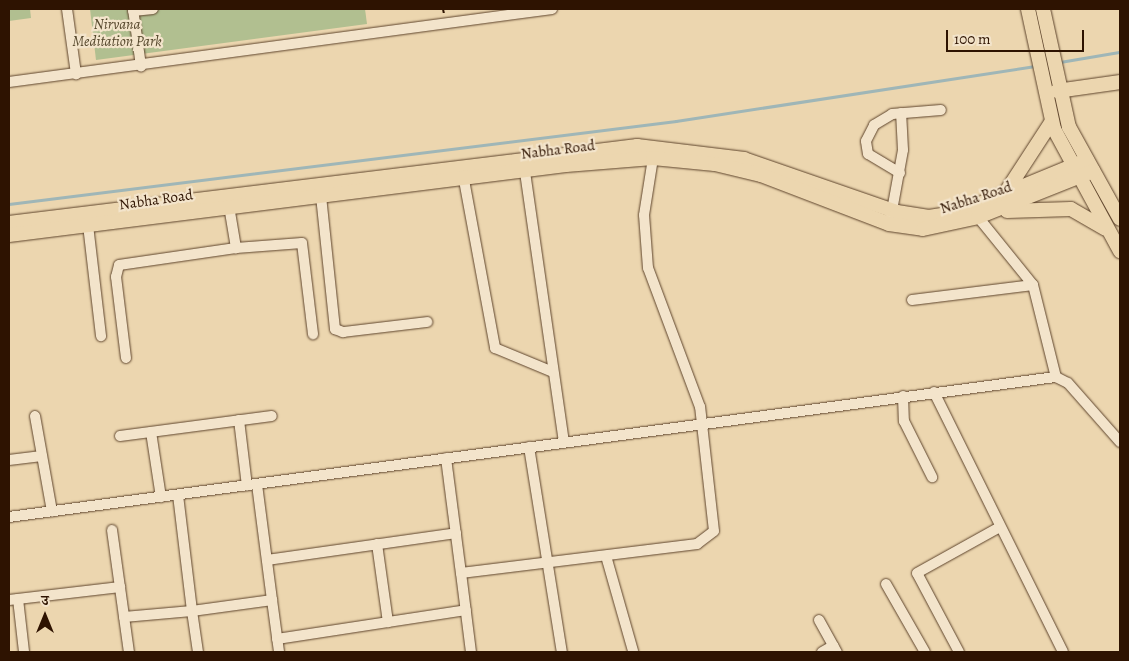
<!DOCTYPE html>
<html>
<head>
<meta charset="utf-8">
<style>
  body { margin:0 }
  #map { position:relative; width:1129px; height:661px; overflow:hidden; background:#ecd6af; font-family:Alegreya,"Noto Serif Devanagari",serif }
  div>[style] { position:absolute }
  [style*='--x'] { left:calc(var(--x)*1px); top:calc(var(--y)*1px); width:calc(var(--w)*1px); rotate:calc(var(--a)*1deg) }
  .green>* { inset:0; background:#b1bf90 }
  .stream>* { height:2.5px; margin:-1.25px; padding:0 1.25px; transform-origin:1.25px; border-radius:1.25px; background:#9fb6b7 }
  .path>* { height:2px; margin-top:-1px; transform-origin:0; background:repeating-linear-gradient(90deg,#2e1301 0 4px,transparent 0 6.5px) }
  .roads { filter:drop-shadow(0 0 1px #5e442c) drop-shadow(0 0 1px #5e442c) }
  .minor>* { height:10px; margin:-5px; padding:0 5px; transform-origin:5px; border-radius:5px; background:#f3e4cb }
  .major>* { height:14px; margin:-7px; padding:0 7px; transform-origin:7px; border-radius:7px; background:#ecd6af }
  span { translate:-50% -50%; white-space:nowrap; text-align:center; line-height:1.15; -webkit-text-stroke:4.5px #f3e4cb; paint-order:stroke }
  .park-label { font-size:15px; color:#55472c; font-style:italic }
  .street-label { font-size:15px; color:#2e1301 }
  .frame { position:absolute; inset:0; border:10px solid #2e1301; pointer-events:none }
  .north { position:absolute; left:20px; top:591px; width:50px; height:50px; -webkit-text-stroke:4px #f3e4cb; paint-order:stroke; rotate:0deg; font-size:14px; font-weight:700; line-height:20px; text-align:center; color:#2e1301 }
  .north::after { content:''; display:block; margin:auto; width:18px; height:22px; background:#2e1301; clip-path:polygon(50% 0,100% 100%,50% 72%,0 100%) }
  .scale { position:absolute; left:946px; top:30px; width:138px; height:22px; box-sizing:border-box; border:2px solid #2e1301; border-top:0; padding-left:6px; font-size:15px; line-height:18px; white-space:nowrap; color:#2e1301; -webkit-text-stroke:4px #f3e4cb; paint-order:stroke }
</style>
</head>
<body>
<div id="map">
  <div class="green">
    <i style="clip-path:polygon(9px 9px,30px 9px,31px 18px,9px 21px)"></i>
    <i style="clip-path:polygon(90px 9px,365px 9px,367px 24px,96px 60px)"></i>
  </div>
  <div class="stream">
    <i style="--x:1060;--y:62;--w:61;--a:-9.5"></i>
    <i style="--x:9;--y:204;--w:672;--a:-7.09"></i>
    <i style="--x:676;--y:121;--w:363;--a:-8.7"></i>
  </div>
  <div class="path">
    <i style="--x:443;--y:9;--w:5;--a:79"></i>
  </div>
  <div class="roads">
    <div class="minor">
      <i style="--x:67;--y:9;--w:66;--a:82.1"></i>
      <i style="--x:133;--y:9;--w:58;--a:82"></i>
      <i style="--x:133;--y:11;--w:20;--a:-6"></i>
      <i style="--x:9;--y:82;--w:548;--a:-7.66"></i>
      <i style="--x:524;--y:165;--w:279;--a:81.8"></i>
      <i style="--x:900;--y:173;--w:37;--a:-149"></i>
      <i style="--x:868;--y:154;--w:13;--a:-99"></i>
      <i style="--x:866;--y:141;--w:18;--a:-63"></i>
      <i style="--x:874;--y:125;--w:21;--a:-31"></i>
      <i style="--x:892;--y:114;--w:49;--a:-4.7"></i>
      <i style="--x:464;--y:180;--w:171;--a:79.5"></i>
      <i style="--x:495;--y:348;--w:63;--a:22.5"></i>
      <i style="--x:321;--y:196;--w:134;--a:84"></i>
      <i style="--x:335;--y:329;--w:9;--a:21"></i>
      <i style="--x:343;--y:332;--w:85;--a:-6.8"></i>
      <i style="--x:229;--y:206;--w:43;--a:80.5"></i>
      <i style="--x:891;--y:216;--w:67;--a:-79.7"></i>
      <i style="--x:903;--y:150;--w:37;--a:-93"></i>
      <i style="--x:978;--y:217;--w:87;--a:51"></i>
      <i style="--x:1033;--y:285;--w:95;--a:76"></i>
      <i style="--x:1056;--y:377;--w:13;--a:27"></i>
      <i style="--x:1068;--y:383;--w:79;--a:48.6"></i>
      <i style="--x:88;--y:225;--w:112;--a:83.3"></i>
      <i style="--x:912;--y:300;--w:122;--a:-7.1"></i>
      <i style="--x:126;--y:358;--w:82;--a:-97"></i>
      <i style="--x:116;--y:277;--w:12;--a:-76"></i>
      <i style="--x:119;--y:265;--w:118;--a:-8.3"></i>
      <i style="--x:236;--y:248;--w:66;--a:-4.3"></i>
      <i style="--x:302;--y:243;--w:92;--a:83.1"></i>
      <i style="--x:934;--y:392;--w:290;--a:63.6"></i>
      <i style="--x:903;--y:396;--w:25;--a:88"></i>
      <i style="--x:904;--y:421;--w:63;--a:63.4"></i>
      <i style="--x:35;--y:416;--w:97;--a:79.9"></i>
      <i style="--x:239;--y:420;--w:66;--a:83.1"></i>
      <i style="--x:151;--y:432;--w:66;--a:81.3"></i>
      <i style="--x:120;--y:436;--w:153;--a:-7.5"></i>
      <i style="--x:529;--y:447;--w:208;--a:80.9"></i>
      <i style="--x:446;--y:458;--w:116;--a:82.6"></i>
      <i style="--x:461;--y:573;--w:238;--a:-7"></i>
      <i style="--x:697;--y:544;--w:21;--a:-37"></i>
      <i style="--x:714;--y:531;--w:125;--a:-96.4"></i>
      <i style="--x:700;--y:407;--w:148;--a:-110.5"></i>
      <i style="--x:648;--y:268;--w:53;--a:-94.3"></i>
      <i style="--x:644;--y:215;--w:58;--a:-81"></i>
      <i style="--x:9;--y:460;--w:33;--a:-7"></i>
      <i style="--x:178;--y:495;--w:117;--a:83.1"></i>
      <i style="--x:192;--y:611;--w:81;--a:-7.8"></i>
      <i style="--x:272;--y:600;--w:116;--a:-97.4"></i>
      <i style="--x:9;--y:517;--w:1056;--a:-7.62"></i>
      <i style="--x:112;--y:530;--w:123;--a:82.1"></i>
      <i style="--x:377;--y:544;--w:79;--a:82"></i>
      <i style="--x:606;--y:556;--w:99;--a:74.1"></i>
      <i style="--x:267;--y:560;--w:191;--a:-8.1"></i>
      <i style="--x:461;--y:573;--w:80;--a:82.8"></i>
      <i style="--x:886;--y:584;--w:78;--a:60.2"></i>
      <i style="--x:18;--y:599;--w:53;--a:83.5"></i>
      <i style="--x:9;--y:600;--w:112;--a:-6.7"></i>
      <i style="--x:272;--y:600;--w:52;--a:82.3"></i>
      <i style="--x:124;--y:617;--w:68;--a:-5"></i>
      <i style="--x:192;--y:611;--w:41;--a:81.7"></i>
      <i style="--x:819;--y:620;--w:37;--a:61"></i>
      <i style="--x:277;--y:639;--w:191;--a:-8.7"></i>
      <i style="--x:822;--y:652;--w:13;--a:-29"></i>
      <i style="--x:959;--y:652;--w:89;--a:-118"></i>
      <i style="--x:917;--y:573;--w:93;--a:-29.1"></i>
    </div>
    <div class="major">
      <i style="--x:1028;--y:9;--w:123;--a:77.8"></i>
      <i style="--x:1054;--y:129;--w:139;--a:61.6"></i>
      <i style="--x:1043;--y:9;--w:121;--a:77.6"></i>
      <i style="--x:1069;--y:127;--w:105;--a:61"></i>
      <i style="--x:1057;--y:91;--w:64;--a:-8.1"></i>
      <i style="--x:1004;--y:195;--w:88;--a:-57"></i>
      <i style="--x:1007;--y:211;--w:64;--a:-1.8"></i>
      <i style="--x:1071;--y:209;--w:39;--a:30"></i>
      <i style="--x:9;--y:223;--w:633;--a:-6.99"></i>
      <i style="--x:637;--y:146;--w:108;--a:6.9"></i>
      <i style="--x:744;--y:159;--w:162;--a:19.1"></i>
      <i style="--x:897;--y:212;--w:32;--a:9"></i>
      <i style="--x:929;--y:217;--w:31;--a:-9"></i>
      <i style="--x:960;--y:212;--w:137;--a:-22.3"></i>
      <i style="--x:9;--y:235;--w:561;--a:-7.16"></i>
      <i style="--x:566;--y:165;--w:87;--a:-4.6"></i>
      <i style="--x:653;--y:158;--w:62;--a:5.5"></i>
      <i style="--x:715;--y:164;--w:47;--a:13.4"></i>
      <i style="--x:761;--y:175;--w:137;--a:20.9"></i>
      <i style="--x:889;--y:224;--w:34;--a:8"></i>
      <i style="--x:923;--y:229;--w:56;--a:-12.3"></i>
      <i style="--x:978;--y:217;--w:124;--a:-21.8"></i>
    </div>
  </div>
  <div class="park-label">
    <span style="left:117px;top:33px">Nirvana<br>Meditation Park</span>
  </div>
  <div class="street-label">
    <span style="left:558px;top:150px;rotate:-7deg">Nabha Road</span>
    <span style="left:976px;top:198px;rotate:-18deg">Nabha Road</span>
    <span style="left:156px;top:200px;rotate:-8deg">Nabha Road</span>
  </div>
  <div class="frame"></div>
  <div class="north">उ</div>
  <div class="scale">100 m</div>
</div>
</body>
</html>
